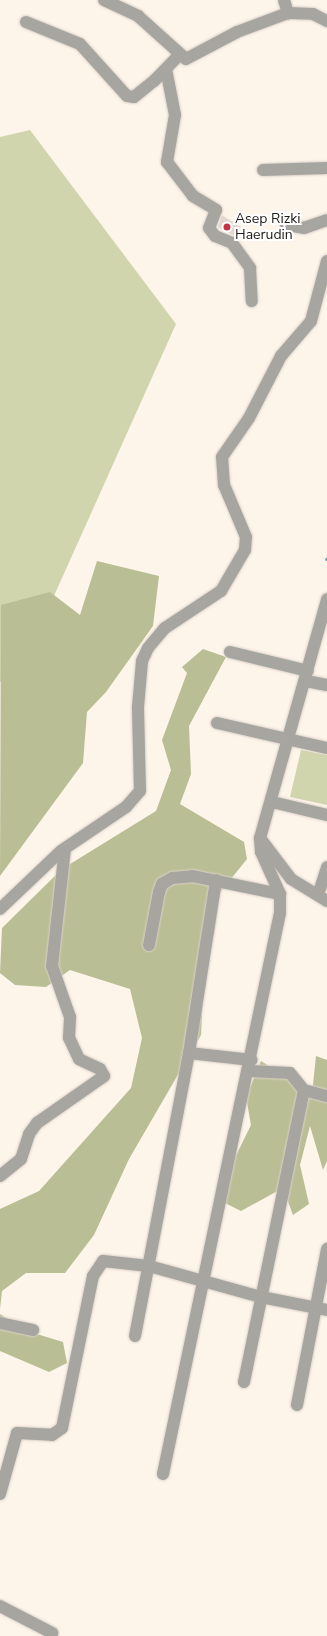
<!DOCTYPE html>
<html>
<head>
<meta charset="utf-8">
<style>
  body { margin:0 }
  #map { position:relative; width:327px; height:1636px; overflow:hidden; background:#fdf4ea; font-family:"Nunito Sans",sans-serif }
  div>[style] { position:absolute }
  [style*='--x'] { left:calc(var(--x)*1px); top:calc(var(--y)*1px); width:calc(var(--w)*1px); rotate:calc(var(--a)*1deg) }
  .green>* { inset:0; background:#d1d5ad }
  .forest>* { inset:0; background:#babe94 }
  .stream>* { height:3px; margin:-1.5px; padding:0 1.5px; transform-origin:1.5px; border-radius:1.5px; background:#77adb3 }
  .building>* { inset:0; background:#e1d9cf }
  .roads { filter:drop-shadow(0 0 1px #d9d1c8) drop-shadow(0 0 1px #d9d1c8) }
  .minor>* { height:12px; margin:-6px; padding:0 6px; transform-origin:6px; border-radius:6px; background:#a7a5a0 }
  .dots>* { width:11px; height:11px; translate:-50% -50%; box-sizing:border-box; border:2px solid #fff; border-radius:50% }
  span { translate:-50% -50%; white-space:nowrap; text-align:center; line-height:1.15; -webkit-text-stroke:4px #fff; paint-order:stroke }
  .poi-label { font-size:14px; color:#1d1a17 }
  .left { translate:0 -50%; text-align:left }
</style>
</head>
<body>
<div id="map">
  <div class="green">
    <i style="clip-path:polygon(30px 130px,176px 324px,27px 656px,0 682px,0 137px)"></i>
    <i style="clip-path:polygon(301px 750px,327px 755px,327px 805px,290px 797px)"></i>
  </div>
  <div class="forest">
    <i style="clip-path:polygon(97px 561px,159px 576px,153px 626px,106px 692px,87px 712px,83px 763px,0 876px,1px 605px,50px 592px,80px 615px)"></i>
    <i style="clip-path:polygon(203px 649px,226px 657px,189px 726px,191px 774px,180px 804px,244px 842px,247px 859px,214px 900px,205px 953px,201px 1035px,129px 1159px,94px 1235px,65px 1273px,26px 1273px,2px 1291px,0 1309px,0 1209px,39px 1191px,131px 1088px,142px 1038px,130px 989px,70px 970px,46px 987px,15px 985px,0 973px,2px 928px,62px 869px,156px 811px,171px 770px,162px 740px,187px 673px,182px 667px)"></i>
    <i style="clip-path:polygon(316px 1056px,327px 1060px,327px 1161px,323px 1170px,310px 1126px,300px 1165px,309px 1204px,293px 1215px,283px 1188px,241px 1211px,215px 1198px,251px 1125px,246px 1097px,261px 1061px,312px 1094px)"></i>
    <i style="clip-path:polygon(0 1314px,27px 1331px,63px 1342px,67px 1363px,49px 1372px,0 1351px)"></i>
  </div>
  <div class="stream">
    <i style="--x:326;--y:559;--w:1;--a:-45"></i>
  </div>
  <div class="building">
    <i style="clip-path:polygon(222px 215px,241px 227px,235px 236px,218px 227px)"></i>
  </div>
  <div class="roads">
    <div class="minor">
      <i style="--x:104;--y:0;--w:38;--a:25"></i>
      <i style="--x:138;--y:16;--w:64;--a:41.9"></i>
      <i style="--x:186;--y:59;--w:58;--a:-27.9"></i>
      <i style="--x:237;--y:32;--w:54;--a:-20.4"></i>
      <i style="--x:288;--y:13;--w:25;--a:2"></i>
      <i style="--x:313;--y:14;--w:16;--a:27"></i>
      <i style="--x:284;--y:0;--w:14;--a:73"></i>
      <i style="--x:26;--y:22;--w:58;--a:22.2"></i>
      <i style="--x:80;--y:44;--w:70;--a:47.9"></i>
      <i style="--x:127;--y:96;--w:7;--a:8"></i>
      <i style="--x:134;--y:97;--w:26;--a:-39"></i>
      <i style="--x:154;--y:81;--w:36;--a:-46"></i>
      <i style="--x:166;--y:69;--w:47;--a:78.9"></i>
      <i style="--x:175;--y:115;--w:48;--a:99.7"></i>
      <i style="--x:167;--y:162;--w:43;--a:52.6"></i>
      <i style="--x:193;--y:196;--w:27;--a:31"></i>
      <i style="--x:216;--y:210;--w:19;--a:111"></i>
      <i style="--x:209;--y:228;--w:10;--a:53"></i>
      <i style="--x:215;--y:236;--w:18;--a:22"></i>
      <i style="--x:232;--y:243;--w:31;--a:54"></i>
      <i style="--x:250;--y:268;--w:33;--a:87"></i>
      <i style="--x:263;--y:170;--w:64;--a:-1.8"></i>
      <i style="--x:286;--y:225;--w:18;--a:9"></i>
      <i style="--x:304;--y:228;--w:24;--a:-19"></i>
      <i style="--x:230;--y:652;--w:80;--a:13.7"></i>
      <i style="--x:306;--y:681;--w:21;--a:11"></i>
      <i style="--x:217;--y:723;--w:113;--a:12.8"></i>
      <i style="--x:272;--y:802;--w:57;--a:13.3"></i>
      <i style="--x:260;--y:838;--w:51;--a:52.9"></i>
      <i style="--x:291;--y:879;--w:42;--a:31.4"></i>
      <i style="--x:320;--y:889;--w:23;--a:-72"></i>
      <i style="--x:0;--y:909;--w:84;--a:-43.6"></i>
      <i style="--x:61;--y:851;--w:78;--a:-34.1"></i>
      <i style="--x:126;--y:807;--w:21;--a:-49"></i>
      <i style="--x:140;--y:791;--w:84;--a:-91.4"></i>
      <i style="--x:138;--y:707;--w:46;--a:-85"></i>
      <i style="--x:142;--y:661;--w:14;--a:-65"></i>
      <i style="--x:148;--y:648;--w:26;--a:-50"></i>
      <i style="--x:165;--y:628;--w:67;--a:-33.5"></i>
      <i style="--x:221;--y:591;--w:48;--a:-59.7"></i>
      <i style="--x:245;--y:550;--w:13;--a:-86"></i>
      <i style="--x:246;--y:537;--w:56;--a:-112.9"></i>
      <i style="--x:224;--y:485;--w:28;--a:-94"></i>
      <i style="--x:222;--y:457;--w:47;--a:-55.3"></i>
      <i style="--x:249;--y:418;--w:70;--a:-62.7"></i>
      <i style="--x:281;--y:356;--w:46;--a:-49.4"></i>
      <i style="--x:311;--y:321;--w:62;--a:-75.1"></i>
      <i style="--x:149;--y:945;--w:54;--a:-79.3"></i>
      <i style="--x:159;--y:892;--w:9;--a:-69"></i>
      <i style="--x:162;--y:884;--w:12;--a:-31"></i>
      <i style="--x:172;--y:878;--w:21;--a:-5"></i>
      <i style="--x:193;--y:876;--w:89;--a:11.7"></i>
      <i style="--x:189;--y:1053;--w:63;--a:6.3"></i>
      <i style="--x:249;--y:1071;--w:41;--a:2.8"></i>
      <i style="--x:290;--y:1073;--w:22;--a:51"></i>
      <i style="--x:304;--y:1090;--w:24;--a:15"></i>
      <i style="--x:0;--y:1176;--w:27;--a:-39"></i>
      <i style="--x:21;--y:1159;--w:26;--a:-72"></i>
      <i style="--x:29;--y:1134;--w:14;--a:-54"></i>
      <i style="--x:37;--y:1123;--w:82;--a:-35"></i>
      <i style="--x:104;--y:1076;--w:8;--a:-120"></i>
      <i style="--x:100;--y:1069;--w:23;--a:-155"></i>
      <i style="--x:79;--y:1059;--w:23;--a:-115"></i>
      <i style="--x:69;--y:1038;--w:21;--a:-87"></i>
      <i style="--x:70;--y:1017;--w:54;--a:-109.4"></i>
      <i style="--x:52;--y:966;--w:118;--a:-83.7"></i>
      <i style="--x:0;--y:1323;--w:34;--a:12"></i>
      <i style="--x:135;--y:1336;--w:288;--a:-79.2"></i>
      <i style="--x:189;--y:1053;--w:175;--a:-81.1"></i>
      <i style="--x:244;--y:1382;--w:298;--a:-78.4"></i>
      <i style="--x:297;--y:1405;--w:159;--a:-79.1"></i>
      <i style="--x:163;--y:1474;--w:573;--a:-78.22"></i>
      <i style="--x:280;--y:913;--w:19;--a:-90"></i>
      <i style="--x:280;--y:894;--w:46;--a:-114.3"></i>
      <i style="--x:261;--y:852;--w:14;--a:-94"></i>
      <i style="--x:260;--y:838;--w:248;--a:-74.3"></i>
      <i style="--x:0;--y:1494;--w:63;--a:-74.4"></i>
      <i style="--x:17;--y:1433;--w:35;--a:3"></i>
      <i style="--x:52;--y:1435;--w:12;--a:-35"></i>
      <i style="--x:62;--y:1428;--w:155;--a:-78.5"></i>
      <i style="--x:93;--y:1276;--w:18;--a:-56"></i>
      <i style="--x:103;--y:1261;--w:46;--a:6.2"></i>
      <i style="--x:149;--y:1266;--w:116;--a:15.5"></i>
      <i style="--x:261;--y:1297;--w:67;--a:11.1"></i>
      <i style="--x:0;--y:1606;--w:59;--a:27.4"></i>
    </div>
  </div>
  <div class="dots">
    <i style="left:227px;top:227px;background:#c43445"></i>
  </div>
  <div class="poi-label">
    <span class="left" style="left:235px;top:227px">Asep Rizki<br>Haerudin</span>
  </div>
</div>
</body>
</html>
